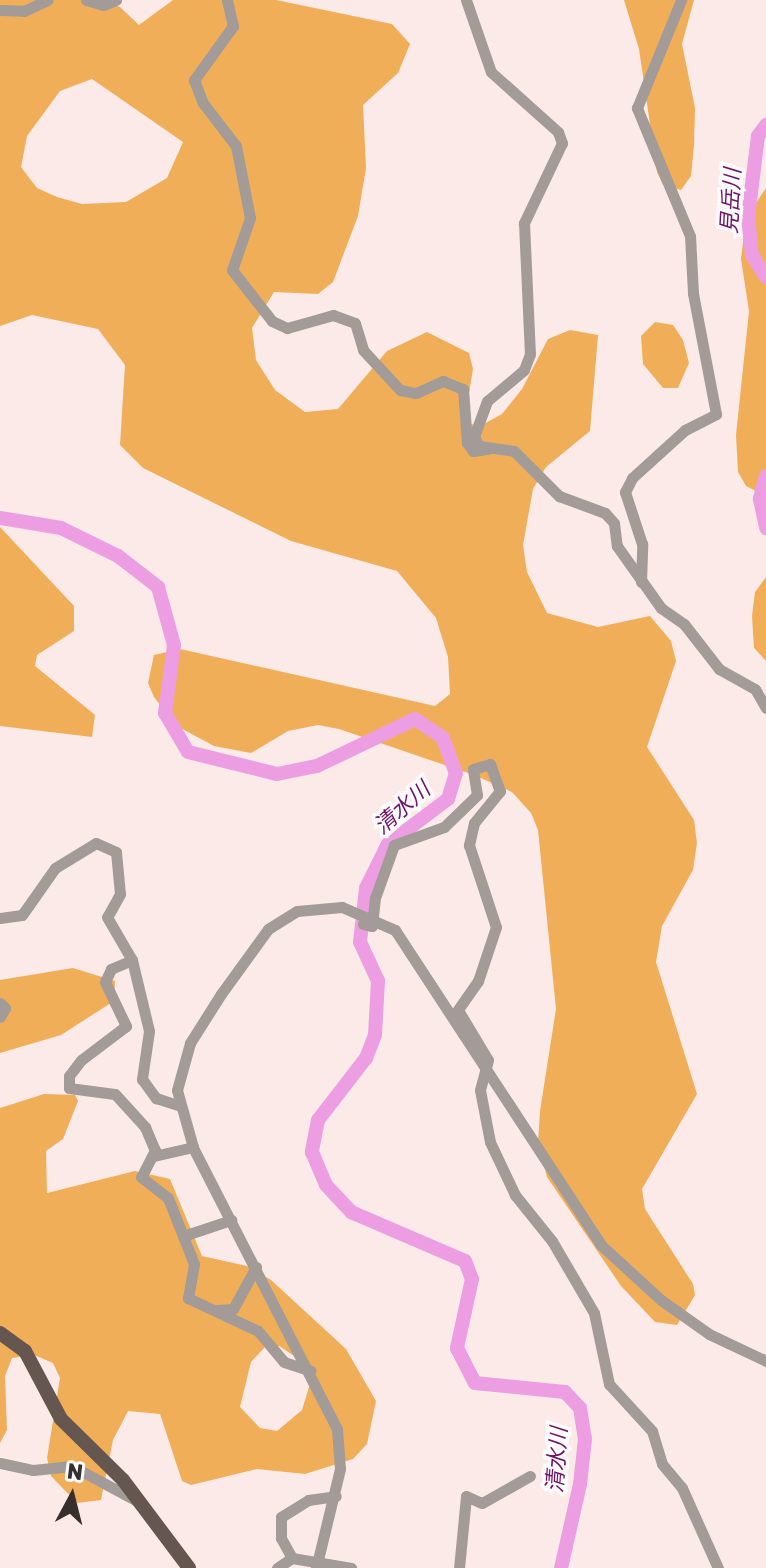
<!DOCTYPE html>
<html>
<head>
<meta charset="utf-8">
<style>
  body { margin:0 }
  #map { position:relative; width:766px; height:1568px; overflow:hidden; background:#fceae9; font-family:Rubik,"Noto Sans JP",sans-serif }
  div>[style] { position:absolute }
  [style*='--x'] { left:calc(var(--x)*1px); top:calc(var(--y)*1px); width:calc(var(--w)*1px); rotate:calc(var(--a)*1deg) }
  .forest>* { inset:0; background:#f1ae59 }
  .river>* { height:14px; margin:-7px; padding:0 7px; transform-origin:7px; border-radius:7px; background:#ed9ee2 }
  .minor>* { height:11px; margin:-5.5px; padding:0 5.5px; transform-origin:5.5px; border-radius:5.5px; background:#a39b97 }
  .major>* { height:14px; margin:-7px; padding:0 7px; transform-origin:7px; border-radius:7px; background:#655750 }
  span { translate:-50% -50%; white-space:nowrap; text-align:center; line-height:1.15; -webkit-text-stroke:7px #fcfcfc; paint-order:stroke }
  .water-label { font-size:22px; color:#70136a; font-style:italic }
  .north { position:absolute; left:32px; top:1456px; width:80px; height:80px; -webkit-text-stroke:6px #fcfcfc; paint-order:stroke; rotate:7deg; font-size:22px; font-weight:700; line-height:32px; text-align:center; color:#372f2e }
  .north::after { content:''; display:block; margin:auto; width:28px; height:36px; background:#372f2e; clip-path:polygon(50% 0,100% 100%,50% 72%,0 100%) }
</style>
</head>
<body>
<div id="map">
  <div class="forest">
    <i style="clip-path:polygon(evenodd,0 0,101px 0,120px 7px,139px 25px,173px 0,276px 0,392px 24px,410px 44px,398px 73px,363px 105px,366px 168px,358px 216px,333px 282px,318px 294px,274px 292px,252px 328px,256px 360px,275px 390px,305px 412px,338px 409px,387px 351px,427px 332px,469px 353px,473px 369px,466px 411px,471px 424px,480px 426px,502px 414px,522px 389px,548px 339px,570px 330px,598px 335px,590px 431px,546px 467px,533px 489px,523px 545px,527px 572px,547px 613px,598px 627px,650px 616px,671px 641px,676px 661px,647px 747px,694px 820px,697px 843px,693px 870px,662px 926px,656px 962px,697px 1094px,642px 1189px,645px 1209px,693px 1284px,695px 1295px,677px 1325px,655px 1322px,621px 1286px,547px 1177px,538px 1143px,540px 1111px,556px 1009px,538px 830px,531px 813px,512px 792px,474px 775px,339px 729px,318px 725px,288px 731px,251px 753px,214px 746px,175px 725px,154px 697px,148px 683px,154px 655px,180px 649px,435px 706px,450px 694px,448px 657px,436px 618px,397px 571px,291px 541px,143px 468px,120px 445px,125px 365px,98px 329px,32px 315px,0 326px,0 0,92px 79px,183px 142px,167px 178px,126px 202px,82px 204px,57px 197px,37px 188px,21px 167px,27px 136px,60px 91px,92px 79px)"></i>
    <i style="clip-path:polygon(624px 0,694px 0,682px 44px,695px 108px,694px 145px,691px 176px,681px 190px,663px 185px,657px 172px,639px 49px)"></i>
    <i style="clip-path:polygon(766px 188px,766px 496px,746px 486px,738px 472px,736px 435px,749px 311px,741px 259px,746px 218px)"></i>
    <i style="clip-path:polygon(655px 322px,673px 325px,683px 340px,689px 363px,678px 388px,663px 388px,643px 364px,641px 336px)"></i>
    <i style="clip-path:polygon(0 527px,74px 606px,74px 631px,37px 655px,35px 666px,95px 715px,92px 737px,0 726px)"></i>
    <i style="clip-path:polygon(766px 577px,766px 661px,754px 648px,752px 616px,755px 592px)"></i>
    <i style="clip-path:polygon(73px 968px,115px 981px,114px 1001px,61px 1035px,0 1053px,0 980px)"></i>
    <i style="clip-path:polygon(evenodd,44px 1094px,75px 1095px,78px 1101px,63px 1139px,46px 1151px,47px 1193px,135px 1171px,170px 1179px,202px 1256px,247px 1266px,271px 1280px,346px 1349px,376px 1401px,367px 1444px,353px 1459px,305px 1474px,257px 1469px,191px 1485px,182px 1481px,160px 1414px,128px 1411px,113px 1440px,101px 1500px,77px 1503px,51px 1476px,47px 1458px,60px 1378px,53px 1363px,34px 1355px,12px 1358px,5px 1376px,7px 1430px,0 1443px,0 1108px,44px 1094px,279px 1346px,308px 1365px,309px 1387px,302px 1410px,277px 1431px,260px 1428px,240px 1407px,251px 1362px,265px 1347px,279px 1346px)"></i>
  </div>
  <div class="river">
    <i style="--x:766;--y:125;--w:14;--a:126"></i>
    <i style="--x:758;--y:136;--w:82;--a:97"></i>
    <i style="--x:748;--y:217;--w:38;--a:84"></i>
    <i style="--x:752;--y:255;--w:26;--a:58"></i>
    <i style="--x:766;--y:476;--w:24;--a:105"></i>
    <i style="--x:760;--y:499;--w:30;--a:78"></i>
    <i style="--x:0;--y:518;--w:62;--a:9.3"></i>
    <i style="--x:61;--y:528;--w:64;--a:26.2"></i>
    <i style="--x:118;--y:556;--w:51;--a:37.8"></i>
    <i style="--x:158;--y:587;--w:60;--a:74.6"></i>
    <i style="--x:174;--y:645;--w:69;--a:97.5"></i>
    <i style="--x:165;--y:713;--w:45;--a:59.5"></i>
    <i style="--x:188;--y:752;--w:92;--a:13.9"></i>
    <i style="--x:277;--y:774;--w:41;--a:-11.3"></i>
    <i style="--x:317;--y:766;--w:109;--a:-25.6"></i>
    <i style="--x:415;--y:719;--w:34;--a:34"></i>
    <i style="--x:443;--y:738;--w:37;--a:70"></i>
    <i style="--x:456;--y:773;--w:27;--a:107"></i>
    <i style="--x:448;--y:799;--w:75;--a:143.1"></i>
    <i style="--x:388;--y:844;--w:49;--a:116.6"></i>
    <i style="--x:366;--y:888;--w:54;--a:96.3"></i>
    <i style="--x:360;--y:942;--w:43;--a:65.2"></i>
    <i style="--x:378;--y:981;--w:54;--a:93.2"></i>
    <i style="--x:375;--y:1035;--w:25;--a:111"></i>
    <i style="--x:366;--y:1058;--w:78;--a:127.7"></i>
    <i style="--x:318;--y:1120;--w:33;--a:101"></i>
    <i style="--x:312;--y:1152;--w:36;--a:67"></i>
    <i style="--x:326;--y:1185;--w:37;--a:47"></i>
    <i style="--x:351;--y:1212;--w:124;--a:23.3"></i>
    <i style="--x:465;--y:1261;--w:19;--a:69"></i>
    <i style="--x:472;--y:1279;--w:71;--a:102.3"></i>
    <i style="--x:457;--y:1348;--w:39;--a:63"></i>
    <i style="--x:475;--y:1383;--w:90;--a:5.7"></i>
    <i style="--x:565;--y:1392;--w:22;--a:47"></i>
    <i style="--x:580;--y:1408;--w:31;--a:81"></i>
    <i style="--x:585;--y:1439;--w:45;--a:96.3"></i>
    <i style="--x:580;--y:1484;--w:86;--a:102.7"></i>
  </div>
  <div class="minor">
    <i style="--x:86;--y:0;--w:18;--a:16"></i>
    <i style="--x:103;--y:5;--w:14;--a:-21"></i>
    <i style="--x:227;--y:0;--w:27;--a:77"></i>
    <i style="--x:233;--y:26;--w:67;--a:125.8"></i>
    <i style="--x:194;--y:80;--w:25;--a:69"></i>
    <i style="--x:203;--y:103;--w:54;--a:52.5"></i>
    <i style="--x:236;--y:146;--w:73;--a:79"></i>
    <i style="--x:250;--y:218;--w:55;--a:109.1"></i>
    <i style="--x:232;--y:270;--w:65;--a:51.9"></i>
    <i style="--x:272;--y:321;--w:17;--a:25"></i>
    <i style="--x:287;--y:328;--w:48;--a:-15.8"></i>
    <i style="--x:333;--y:315;--w:23;--a:20"></i>
    <i style="--x:355;--y:323;--w:28;--a:73"></i>
    <i style="--x:363;--y:350;--w:54;--a:47.2"></i>
    <i style="--x:400;--y:390;--w:16;--a:11"></i>
    <i style="--x:416;--y:393;--w:30;--a:-24"></i>
    <i style="--x:443;--y:381;--w:22;--a:22"></i>
    <i style="--x:463;--y:389;--w:54;--a:85.8"></i>
    <i style="--x:467;--y:443;--w:10;--a:53"></i>
    <i style="--x:473;--y:451;--w:15;--a:-8"></i>
    <i style="--x:466;--y:0;--w:76;--a:70.9"></i>
    <i style="--x:491;--y:72;--w:90;--a:41.8"></i>
    <i style="--x:558;--y:132;--w:12;--a:70"></i>
    <i style="--x:562;--y:143;--w:89;--a:115.4"></i>
    <i style="--x:524;--y:223;--w:131;--a:87.4"></i>
    <i style="--x:530;--y:354;--w:17;--a:111"></i>
    <i style="--x:524;--y:370;--w:48;--a:140"></i>
    <i style="--x:487;--y:401;--w:38;--a:110"></i>
    <i style="--x:474;--y:437;--w:10;--a:61"></i>
    <i style="--x:479;--y:446;--w:35;--a:8"></i>
    <i style="--x:514;--y:451;--w:64;--a:45"></i>
    <i style="--x:559;--y:496;--w:49;--a:20.3"></i>
    <i style="--x:605;--y:513;--w:13;--a:48"></i>
    <i style="--x:614;--y:523;--w:23;--a:83"></i>
    <i style="--x:617;--y:546;--w:76;--a:54.6"></i>
    <i style="--x:661;--y:608;--w:28;--a:35"></i>
    <i style="--x:684;--y:624;--w:57;--a:52.1"></i>
    <i style="--x:719;--y:669;--w:41;--a:29.1"></i>
    <i style="--x:755;--y:689;--w:22;--a:60"></i>
    <i style="--x:0;--y:10;--w:24;--a:2"></i>
    <i style="--x:24;--y:11;--w:26;--a:-25"></i>
    <i style="--x:641;--y:582;--w:38;--a:-88"></i>
    <i style="--x:642;--y:544;--w:55;--a:-108.1"></i>
    <i style="--x:625;--y:492;--w:16;--a:-63"></i>
    <i style="--x:632;--y:478;--w:72;--a:-42.2"></i>
    <i style="--x:685;--y:430;--w:35;--a:-27"></i>
    <i style="--x:716;--y:414;--w:123;--a:-100.8"></i>
    <i style="--x:693;--y:293;--w:57;--a:-93"></i>
    <i style="--x:690;--y:236;--w:139;--a:-112.5"></i>
    <i style="--x:637;--y:108;--w:117;--a:-67.8"></i>
    <i style="--x:0;--y:918;--w:22;--a:-8"></i>
    <i style="--x:22;--y:915;--w:57;--a:-54.9"></i>
    <i style="--x:55;--y:868;--w:48;--a:-31.4"></i>
    <i style="--x:96;--y:843;--w:22;--a:24"></i>
    <i style="--x:116;--y:852;--w:42;--a:84.6"></i>
    <i style="--x:120;--y:894;--w:26;--a:119"></i>
    <i style="--x:107;--y:917;--w:50;--a:59.8"></i>
    <i style="--x:132;--y:960;--w:73;--a:76.5"></i>
    <i style="--x:149;--y:1031;--w:49;--a:98.3"></i>
    <i style="--x:142;--y:1079;--w:24;--a:54"></i>
    <i style="--x:156;--y:1098;--w:23;--a:18"></i>
    <i style="--x:363;--y:924;--w:9;--a:13"></i>
    <i style="--x:372;--y:926;--w:28;--a:-84"></i>
    <i style="--x:375;--y:898;--w:56;--a:-70.3"></i>
    <i style="--x:394;--y:845;--w:53;--a:-19.8"></i>
    <i style="--x:444;--y:827;--w:46;--a:-44.1"></i>
    <i style="--x:477;--y:795;--w:26;--a:-99"></i>
    <i style="--x:473;--y:769;--w:18;--a:-16"></i>
    <i style="--x:490;--y:764;--w:29;--a:70"></i>
    <i style="--x:500;--y:791;--w:41;--a:129.1"></i>
    <i style="--x:474;--y:823;--w:23;--a:103"></i>
    <i style="--x:469;--y:845;--w:86;--a:71.8"></i>
    <i style="--x:496;--y:927;--w:57;--a:108.4"></i>
    <i style="--x:478;--y:981;--w:35;--a:125"></i>
    <i style="--x:458;--y:1010;--w:58;--a:59"></i>
    <i style="--x:488;--y:1060;--w:31;--a:105"></i>
    <i style="--x:480;--y:1090;--w:53;--a:79.1"></i>
    <i style="--x:490;--y:1142;--w:59;--a:64.7"></i>
    <i style="--x:515;--y:1195;--w:59;--a:51.2"></i>
    <i style="--x:552;--y:1241;--w:83;--a:59.7"></i>
    <i style="--x:594;--y:1313;--w:73;--a:78.1"></i>
    <i style="--x:609;--y:1384;--w:64;--a:47.5"></i>
    <i style="--x:652;--y:1431;--w:34;--a:73"></i>
    <i style="--x:662;--y:1464;--w:31;--a:50"></i>
    <i style="--x:682;--y:1488;--w:88;--a:65.8"></i>
    <i style="--x:132;--y:960;--w:23;--a:157"></i>
    <i style="--x:111;--y:969;--w:14;--a:115"></i>
    <i style="--x:105;--y:982;--w:49;--a:64.5"></i>
    <i style="--x:126;--y:1026;--w:56;--a:142.9"></i>
    <i style="--x:81;--y:1060;--w:20;--a:127"></i>
    <i style="--x:69;--y:1076;--w:12;--a:90"></i>
    <i style="--x:69;--y:1088;--w:46;--a:7.4"></i>
    <i style="--x:115;--y:1094;--w:45;--a:47.7"></i>
    <i style="--x:145;--y:1127;--w:25;--a:67"></i>
    <i style="--x:155;--y:1150;--w:30;--a:117"></i>
    <i style="--x:141;--y:1177;--w:34;--a:38"></i>
    <i style="--x:168;--y:1198;--w:71;--a:68.5"></i>
    <i style="--x:194;--y:1264;--w:35;--a:100"></i>
    <i style="--x:188;--y:1298;--w:77;--a:25.2"></i>
    <i style="--x:258;--y:1331;--w:40;--a:50"></i>
    <i style="--x:284;--y:1362;--w:28;--a:18"></i>
    <i style="--x:0;--y:1003;--w:7;--a:45"></i>
    <i style="--x:5;--y:1008;--w:10;--a:119"></i>
    <i style="--x:154;--y:1156;--w:40;--a:-13"></i>
    <i style="--x:183;--y:1236;--w:51;--a:-18.4"></i>
    <i style="--x:217;--y:1310;--w:16;--a:-4"></i>
    <i style="--x:233;--y:1309;--w:48;--a:-61.3"></i>
    <i style="--x:0;--y:1463;--w:34;--a:12"></i>
    <i style="--x:33;--y:1470;--w:39;--a:-6"></i>
    <i style="--x:72;--y:1466;--w:78;--a:28.2"></i>
    <i style="--x:292;--y:1558;--w:60;--a:9.6"></i>
    <i style="--x:277;--y:1568;--w:18;--a:-34"></i>
    <i style="--x:292;--y:1558;--w:23;--a:-119"></i>
    <i style="--x:281;--y:1538;--w:21;--a:-90"></i>
    <i style="--x:281;--y:1517;--w:32;--a:-32"></i>
    <i style="--x:308;--y:1500;--w:28;--a:-8"></i>
    <i style="--x:316;--y:1568;--w:102;--a:-76.4"></i>
    <i style="--x:340;--y:1469;--w:40;--a:-94.3"></i>
    <i style="--x:337;--y:1429;--w:317;--a:-117.1"></i>
    <i style="--x:193;--y:1147;--w:59;--a:-105.7"></i>
    <i style="--x:177;--y:1090;--w:49;--a:-74.5"></i>
    <i style="--x:190;--y:1043;--w:58;--a:-57.7"></i>
    <i style="--x:221;--y:994;--w:80;--a:-54.1"></i>
    <i style="--x:268;--y:929;--w:34;--a:-32"></i>
    <i style="--x:297;--y:911;--w:45;--a:-5.1"></i>
    <i style="--x:342;--y:907;--w:58;--a:23.5"></i>
    <i style="--x:395;--y:930;--w:376;--a:56.8"></i>
    <i style="--x:601;--y:1245;--w:81;--a:42.5"></i>
    <i style="--x:661;--y:1300;--w:59;--a:35.3"></i>
    <i style="--x:709;--y:1334;--w:63;--a:25.3"></i>
    <i style="--x:459;--y:1568;--w:72;--a:-84.4"></i>
    <i style="--x:466;--y:1496;--w:17;--a:24"></i>
    <i style="--x:482;--y:1503;--w:55;--a:-29.4"></i>
  </div>
  <div class="major">
    <i style="--x:0;--y:1333;--w:31;--a:36"></i>
    <i style="--x:25;--y:1351;--w:77;--a:62.1"></i>
    <i style="--x:61;--y:1419;--w:87;--a:44.5"></i>
    <i style="--x:123;--y:1480;--w:110;--a:53.1"></i>
  </div>
  <div class="water-label">
    <span style="left:731px;top:201px;rotate:-87deg">見岳川</span>
    <span style="left:402px;top:808px;rotate:-41deg">清水川</span>
    <span style="left:557px;top:1460px;rotate:-86deg">清水川</span>
  </div>
  <div class="north">N</div>
</div>
</body>
</html>
